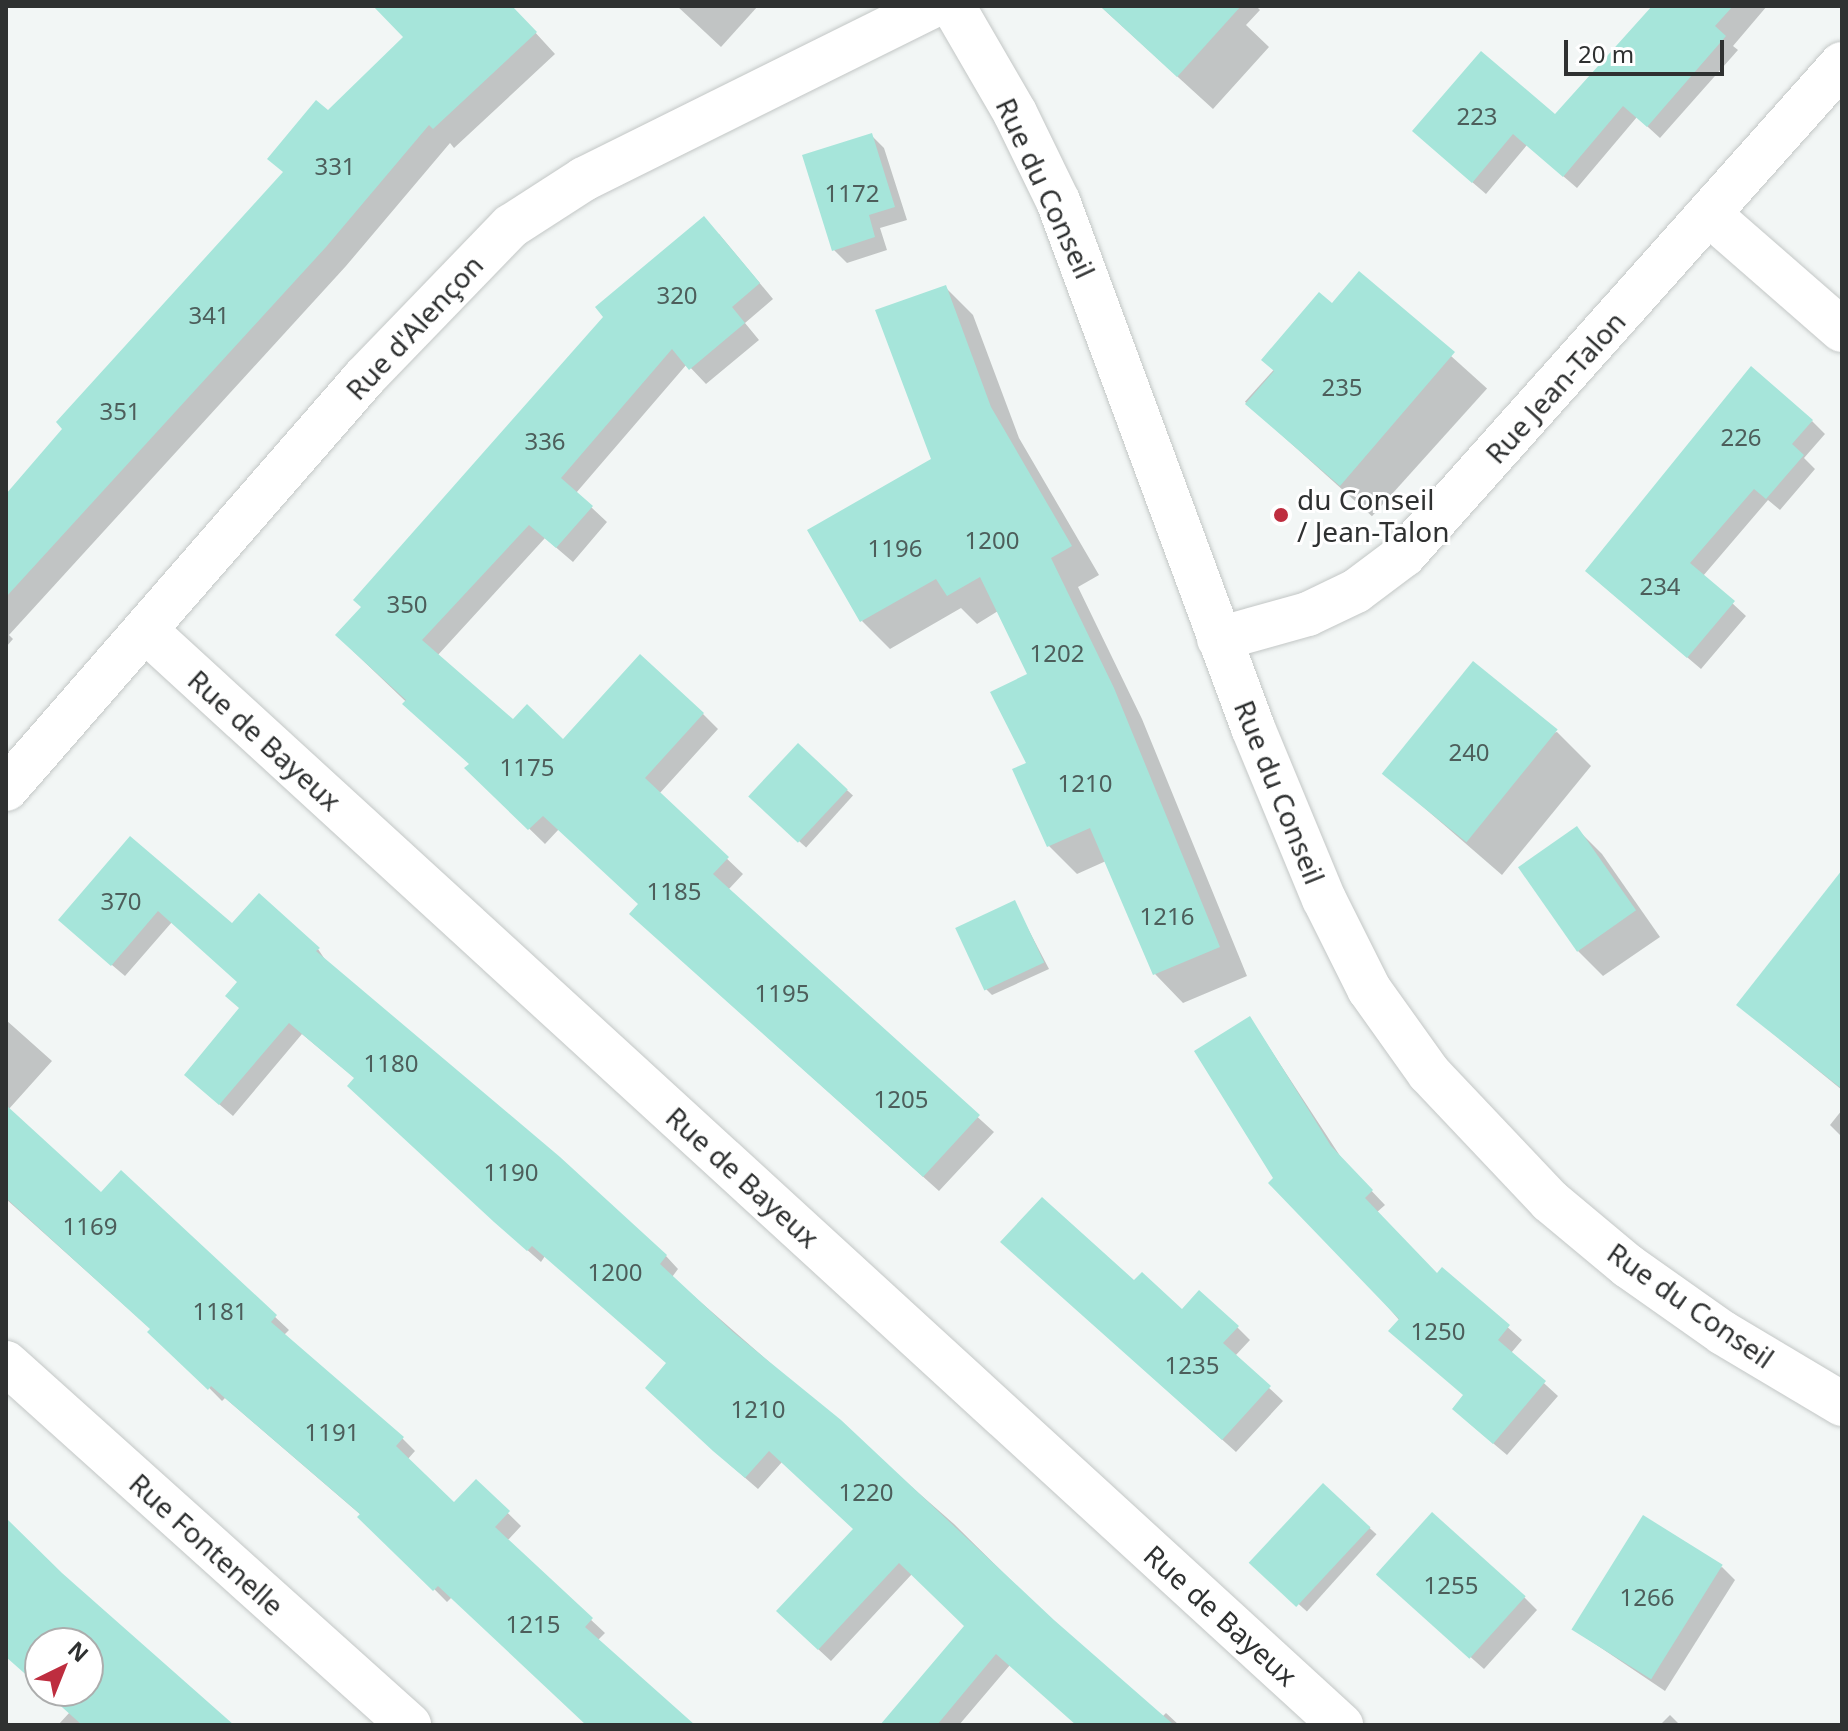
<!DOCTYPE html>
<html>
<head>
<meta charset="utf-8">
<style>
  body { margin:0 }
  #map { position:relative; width:1848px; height:1731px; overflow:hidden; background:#f2f6f5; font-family:"Noto Sans",sans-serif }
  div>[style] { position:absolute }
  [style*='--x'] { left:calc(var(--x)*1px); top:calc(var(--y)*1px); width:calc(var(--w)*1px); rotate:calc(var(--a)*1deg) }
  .shadow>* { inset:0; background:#0003; transform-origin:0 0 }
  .building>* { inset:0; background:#a6e5da; transform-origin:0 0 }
  .roads { filter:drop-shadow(0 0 2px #c3c7c6) drop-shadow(0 0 2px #c3c7c6) }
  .minor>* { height:44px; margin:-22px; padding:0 22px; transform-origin:22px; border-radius:22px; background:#fff }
  .tertiary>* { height:44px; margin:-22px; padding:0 22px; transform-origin:22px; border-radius:22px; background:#fff }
  .dots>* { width:22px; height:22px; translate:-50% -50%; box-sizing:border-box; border:4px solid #fff; border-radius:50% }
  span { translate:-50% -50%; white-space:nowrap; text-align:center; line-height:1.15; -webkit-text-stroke:6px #fff; paint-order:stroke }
  .number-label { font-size:24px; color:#4d5e5b }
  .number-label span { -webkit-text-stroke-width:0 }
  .street-label { font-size:28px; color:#2f3131 }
  .poi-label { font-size:28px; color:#2f3131 }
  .left { translate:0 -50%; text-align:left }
  .frame { position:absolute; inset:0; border:8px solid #2f3131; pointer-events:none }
  .north { position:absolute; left:24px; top:1627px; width:80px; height:80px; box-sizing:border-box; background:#fff; border:2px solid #acadad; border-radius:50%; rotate:43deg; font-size:22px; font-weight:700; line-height:32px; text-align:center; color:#2f3131 }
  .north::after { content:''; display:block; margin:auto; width:28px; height:36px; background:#be2d3f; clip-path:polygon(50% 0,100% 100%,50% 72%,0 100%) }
  .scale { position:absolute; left:1564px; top:40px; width:160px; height:36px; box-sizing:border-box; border:4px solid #2f3131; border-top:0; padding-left:10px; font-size:24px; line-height:28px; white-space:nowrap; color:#2f3131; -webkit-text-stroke:6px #fff; paint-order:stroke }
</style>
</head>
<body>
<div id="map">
  <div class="shadow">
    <i style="clip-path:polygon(413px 6px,511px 6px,555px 54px,454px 148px,450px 143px,346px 266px,9px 635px,13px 639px,6px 647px,6px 497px,284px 173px,328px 112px,406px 37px)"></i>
    <i style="clip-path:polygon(677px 6px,758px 6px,721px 47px)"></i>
    <i style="clip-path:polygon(1100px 6px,1256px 6px,1260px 10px,1246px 25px,1269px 47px,1213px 109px)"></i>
    <i style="clip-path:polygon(1654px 6px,1767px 6px,1733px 46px,1738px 50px,1660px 138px,1637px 117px,1577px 188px,1527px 145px,1486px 194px,1428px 144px,1556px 116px)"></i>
    <i style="clip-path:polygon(871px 135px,884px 148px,907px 220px,880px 228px,887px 250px,847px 263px,834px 250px)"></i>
    <i style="clip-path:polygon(719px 234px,773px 299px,745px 323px,759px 340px,706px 384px,687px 364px,576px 493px,607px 522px,573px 562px,545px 538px,437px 656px,513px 721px,563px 742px,703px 714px,718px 729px,659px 794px,743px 874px,728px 890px,994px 1132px,939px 1191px,647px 929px,640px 905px,559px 829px,545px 844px,467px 768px,471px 764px,353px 651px)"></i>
    <i style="left:1360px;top:274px;width:171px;height:172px;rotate:42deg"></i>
    <i style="clip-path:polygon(945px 287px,973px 315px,1019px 438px,1099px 575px,1078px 587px,1142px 719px,1247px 976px,1183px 1003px,1155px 974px,1106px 861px,1077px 874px,1049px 846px,1028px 764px,1029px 674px,998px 611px,977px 624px,961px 608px,890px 649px,862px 621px,933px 460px)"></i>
    <i style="clip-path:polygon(1812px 421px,1825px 434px,1804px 458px,1815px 469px,1780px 510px,1768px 500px,1703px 576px,1746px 616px,1701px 669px,1601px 584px)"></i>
    <i style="clip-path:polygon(1557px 732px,1591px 766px,1502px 875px,1384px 773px)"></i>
    <i style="left:798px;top:746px;width:74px;height:70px;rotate:42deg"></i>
    <i style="clip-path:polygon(1577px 829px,1602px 854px,1660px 937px,1603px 976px,1578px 951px)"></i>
    <i style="clip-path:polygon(130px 839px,232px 926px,318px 949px,328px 964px,666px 1256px,678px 1269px,672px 1277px,954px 1524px,1053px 1622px,1162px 1717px,1166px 1713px,1179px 1725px,1078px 1725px,1010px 1665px,959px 1725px,899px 1725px,966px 1626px,912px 1574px,831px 1661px,791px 1624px,855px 1530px,782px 1462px,758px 1489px,728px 1463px,668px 1364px,545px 1256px,541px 1262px,509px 1234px,356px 1079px,302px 1034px,233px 1116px,199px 1087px,241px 1009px,239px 982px,172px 922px,125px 976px,73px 932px)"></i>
    <i style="clip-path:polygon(1014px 902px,1049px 969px,992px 995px,986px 989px)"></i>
    <i style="clip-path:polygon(1842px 908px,1842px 1090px,1738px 1005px)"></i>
    <i style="clip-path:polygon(1250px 1018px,1344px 1162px,1385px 1205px,1376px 1213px,1437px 1276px,1443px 1270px,1522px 1340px,1511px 1353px,1558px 1396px,1507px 1455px,1468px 1422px,1465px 1396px,1276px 1178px)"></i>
    <i style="clip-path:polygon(6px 1020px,52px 1061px,8px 1110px,102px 1194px,121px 1173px,289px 1330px,283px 1336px,402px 1438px,415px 1451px,407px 1460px,454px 1505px,476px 1482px,521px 1526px,507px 1541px,605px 1633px,597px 1641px,692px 1725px,591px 1725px,452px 1597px,447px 1602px,361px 1515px,225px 1398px,222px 1401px,152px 1330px,6px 1199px)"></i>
    <i style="clip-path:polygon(1842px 1110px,1842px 1137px,1830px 1125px)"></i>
    <i style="clip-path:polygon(1016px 1255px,1134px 1283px,1182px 1312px,1237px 1327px,1250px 1340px,1235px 1356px,1283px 1401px,1236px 1452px)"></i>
    <i style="left:1323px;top:1486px;width:72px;height:104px;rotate:42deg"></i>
    <i style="clip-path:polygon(6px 1524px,231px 1725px,58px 1725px,70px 1712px,46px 1691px,88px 1691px,88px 1643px,40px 1643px,40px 1686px,6px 1655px)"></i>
    <i style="clip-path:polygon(1722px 1567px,1735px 1580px,1665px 1691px,1573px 1629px)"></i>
    <i style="clip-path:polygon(1392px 1587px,1524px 1597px,1537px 1610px,1484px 1669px)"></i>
    <i style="clip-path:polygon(1670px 1715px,1680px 1725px,1660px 1725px)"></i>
  </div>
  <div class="building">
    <i style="clip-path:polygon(373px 6px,512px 6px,537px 32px,433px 129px,429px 125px,326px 247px,6px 597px,6px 494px,62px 429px,56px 422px,283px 172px,267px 159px,316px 100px,328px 110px,403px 37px)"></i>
    <i style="clip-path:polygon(1100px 6px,1241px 6px,1177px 77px)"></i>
    <i style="clip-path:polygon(1652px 6px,1733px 6px,1715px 26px,1726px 36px,1647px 127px,1623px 106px,1563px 177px,1513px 134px,1472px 183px,1412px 131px,1481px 51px,1555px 114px)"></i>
    <i style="clip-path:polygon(872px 133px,895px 207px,869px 215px,875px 237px,832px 251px,802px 155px)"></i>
    <i style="clip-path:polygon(704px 216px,760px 283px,732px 307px,745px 323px,689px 370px,672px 349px,561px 478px,593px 506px,556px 548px,529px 525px,422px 640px,513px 719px,527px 704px,563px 739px,640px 654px,704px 713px,645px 778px,729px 857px,713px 874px,980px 1115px,923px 1177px,629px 914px,638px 904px,543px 816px,528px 830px,464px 768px,469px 764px,402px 704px,406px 700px,335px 635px,361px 607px,353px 600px,603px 317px,595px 307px)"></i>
    <i style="clip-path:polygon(1359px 271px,1455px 352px,1340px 486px,1245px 404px,1274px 371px,1261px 360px,1319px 292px,1332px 303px)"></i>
    <i style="clip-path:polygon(946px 285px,991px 407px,1072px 546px,1051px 558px,1114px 688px,1220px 947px,1153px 975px,1090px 828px,1047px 847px,1012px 769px,1026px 763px,990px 692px,1027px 674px,980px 577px,947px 596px,936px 579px,860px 622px,807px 530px,931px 459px,875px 310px)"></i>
    <i style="clip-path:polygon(1751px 366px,1813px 420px,1792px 444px,1804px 455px,1766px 499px,1754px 489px,1690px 563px,1735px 601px,1687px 658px,1585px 571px)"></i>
    <i style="left:1473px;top:661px;width:109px;height:145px;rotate:39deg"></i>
    <i style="left:798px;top:743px;width:68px;height:73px;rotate:43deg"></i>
    <i style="left:1577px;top:826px;width:103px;height:72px;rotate:55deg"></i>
    <i style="clip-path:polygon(130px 836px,232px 923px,259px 893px,320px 948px,316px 951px,560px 1157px,667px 1255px,660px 1264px,733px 1332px,841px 1420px,1054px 1620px,1174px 1725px,1076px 1725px,996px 1654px,937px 1725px,880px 1725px,964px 1626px,899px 1563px,818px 1650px,776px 1611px,853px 1529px,769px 1451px,745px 1478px,713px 1451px,645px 1388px,666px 1363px,532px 1246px,527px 1251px,494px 1222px,347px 1086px,354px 1078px,289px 1023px,219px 1105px,184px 1075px,239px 1008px,225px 996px,237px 982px,158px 911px,111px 966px,58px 920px)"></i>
    <i style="clip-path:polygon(1842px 870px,1842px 1089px,1736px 1005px)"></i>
    <i style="left:1015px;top:900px;width:69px;height:66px;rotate:65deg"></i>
    <i style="clip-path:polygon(1250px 1016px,1331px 1146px,1373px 1190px,1365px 1198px,1437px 1273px,1442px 1267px,1510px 1325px,1498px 1340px,1546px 1381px,1493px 1444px,1452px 1409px,1463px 1395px,1388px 1331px,1399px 1319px,1268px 1183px,1273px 1178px,1194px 1051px)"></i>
    <i style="clip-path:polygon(6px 1105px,101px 1192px,121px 1170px,277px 1315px,271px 1322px,404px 1437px,396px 1446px,454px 1502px,476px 1479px,510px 1511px,495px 1527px,593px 1618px,585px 1627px,695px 1725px,586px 1725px,438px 1586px,433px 1591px,357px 1517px,360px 1514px,211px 1386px,208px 1390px,147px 1332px,150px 1329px,6px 1198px)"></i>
    <i style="clip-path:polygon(1042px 1197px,1134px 1280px,1142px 1272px,1182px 1309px,1199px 1290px,1239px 1326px,1223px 1343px,1271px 1386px,1222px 1440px,1000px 1242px)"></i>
    <i style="left:1323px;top:1483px;width:65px;height:109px;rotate:43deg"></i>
    <i style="left:1432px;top:1512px;width:126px;height:84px;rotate:42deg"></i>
    <i style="left:1643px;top:1515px;width:94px;height:135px;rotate:32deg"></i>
    <i style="clip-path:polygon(6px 1518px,62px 1573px,234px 1725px,82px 1725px,44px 1691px,88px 1691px,88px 1643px,40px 1643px,40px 1687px,6px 1657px)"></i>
  </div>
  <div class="roads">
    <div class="minor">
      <i style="--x:1710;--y:215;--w:175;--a:41.1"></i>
      <i style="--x:145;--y:630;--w:1622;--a:42.48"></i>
      <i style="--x:1219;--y:639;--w:92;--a:-15.7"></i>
      <i style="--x:1308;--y:614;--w:53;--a:-25.6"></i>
      <i style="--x:1356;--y:591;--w:60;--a:-36.9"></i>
      <i style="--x:1404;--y:555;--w:658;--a:-48.27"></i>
      <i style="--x:6;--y:789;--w:546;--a:-48.93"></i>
      <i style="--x:365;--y:377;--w:210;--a:-46"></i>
      <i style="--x:511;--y:226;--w:87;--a:-32.8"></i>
      <i style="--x:584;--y:179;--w:390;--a:-26.4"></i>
      <i style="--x:6;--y:1363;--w:542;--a:41.93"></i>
    </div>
    <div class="tertiary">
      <i style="--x:953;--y:6;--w:124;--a:59.9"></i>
      <i style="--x:1015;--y:113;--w:98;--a:64"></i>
      <i style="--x:1058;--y:201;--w:562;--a:69.69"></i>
      <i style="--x:1253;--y:728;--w:185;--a:67.5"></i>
      <i style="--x:1324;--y:899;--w:101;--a:63.4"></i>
      <i style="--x:1369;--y:989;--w:103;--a:54.5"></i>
      <i style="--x:1429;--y:1073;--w:176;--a:46.6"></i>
      <i style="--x:1550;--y:1201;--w:102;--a:39.8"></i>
      <i style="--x:1628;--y:1266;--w:116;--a:35.2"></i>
      <i style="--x:1723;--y:1333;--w:139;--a:30.8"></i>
    </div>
  </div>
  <div class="dots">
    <i style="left:1281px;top:515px;background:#be2d3f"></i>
  </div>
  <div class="number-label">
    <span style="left:1477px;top:116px">223</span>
    <span style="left:335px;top:166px">331</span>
    <span style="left:852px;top:193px">1172</span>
    <span style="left:677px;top:295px">320</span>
    <span style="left:209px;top:315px">341</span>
    <span style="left:1342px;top:387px">235</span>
    <span style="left:120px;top:411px">351</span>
    <span style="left:1741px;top:437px">226</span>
    <span style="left:545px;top:441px">336</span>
    <span style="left:992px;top:540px">1200</span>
    <span style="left:895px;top:548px">1196</span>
    <span style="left:1660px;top:586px">234</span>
    <span style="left:407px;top:604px">350</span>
    <span style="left:1057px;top:653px">1202</span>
    <span style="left:1469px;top:752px">240</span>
    <span style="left:527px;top:767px">1175</span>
    <span style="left:1085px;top:783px">1210</span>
    <span style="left:674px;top:891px">1185</span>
    <span style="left:121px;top:901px">370</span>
    <span style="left:1167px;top:916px">1216</span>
    <span style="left:782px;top:993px">1195</span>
    <span style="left:391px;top:1063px">1180</span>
    <span style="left:901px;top:1099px">1205</span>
    <span style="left:511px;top:1172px">1190</span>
    <span style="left:90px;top:1226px">1169</span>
    <span style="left:615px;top:1272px">1200</span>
    <span style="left:220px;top:1311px">1181</span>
    <span style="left:1438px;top:1331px">1250</span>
    <span style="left:1192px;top:1365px">1235</span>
    <span style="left:758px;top:1409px">1210</span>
    <span style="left:332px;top:1432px">1191</span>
    <span style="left:866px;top:1492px">1220</span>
    <span style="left:1451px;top:1585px">1255</span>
    <span style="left:1647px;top:1597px">1266</span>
    <span style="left:533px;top:1624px">1215</span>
  </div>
  <div class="street-label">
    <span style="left:1046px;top:188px;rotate:65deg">Rue du Conseil</span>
    <span style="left:414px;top:327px;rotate:-47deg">Rue d'Alençon</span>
    <span style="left:1555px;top:387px;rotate:-48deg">Rue Jean-Talon</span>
    <span style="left:265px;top:740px;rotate:42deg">Rue de Bayeux</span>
    <span style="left:1280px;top:792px;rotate:68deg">Rue du Conseil</span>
    <span style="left:743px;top:1177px;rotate:42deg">Rue de Bayeux</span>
    <span style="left:1691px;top:1305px;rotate:35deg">Rue du Conseil</span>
    <span style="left:207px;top:1544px;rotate:42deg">Rue Fontenelle</span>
    <span style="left:1221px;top:1615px;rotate:42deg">Rue de Bayeux</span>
  </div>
  <div class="poi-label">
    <span class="left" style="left:1297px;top:515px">du Conseil<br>/ Jean-Talon</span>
  </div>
  <div class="frame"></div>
  <div class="north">N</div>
  <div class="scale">20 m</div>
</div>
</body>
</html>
